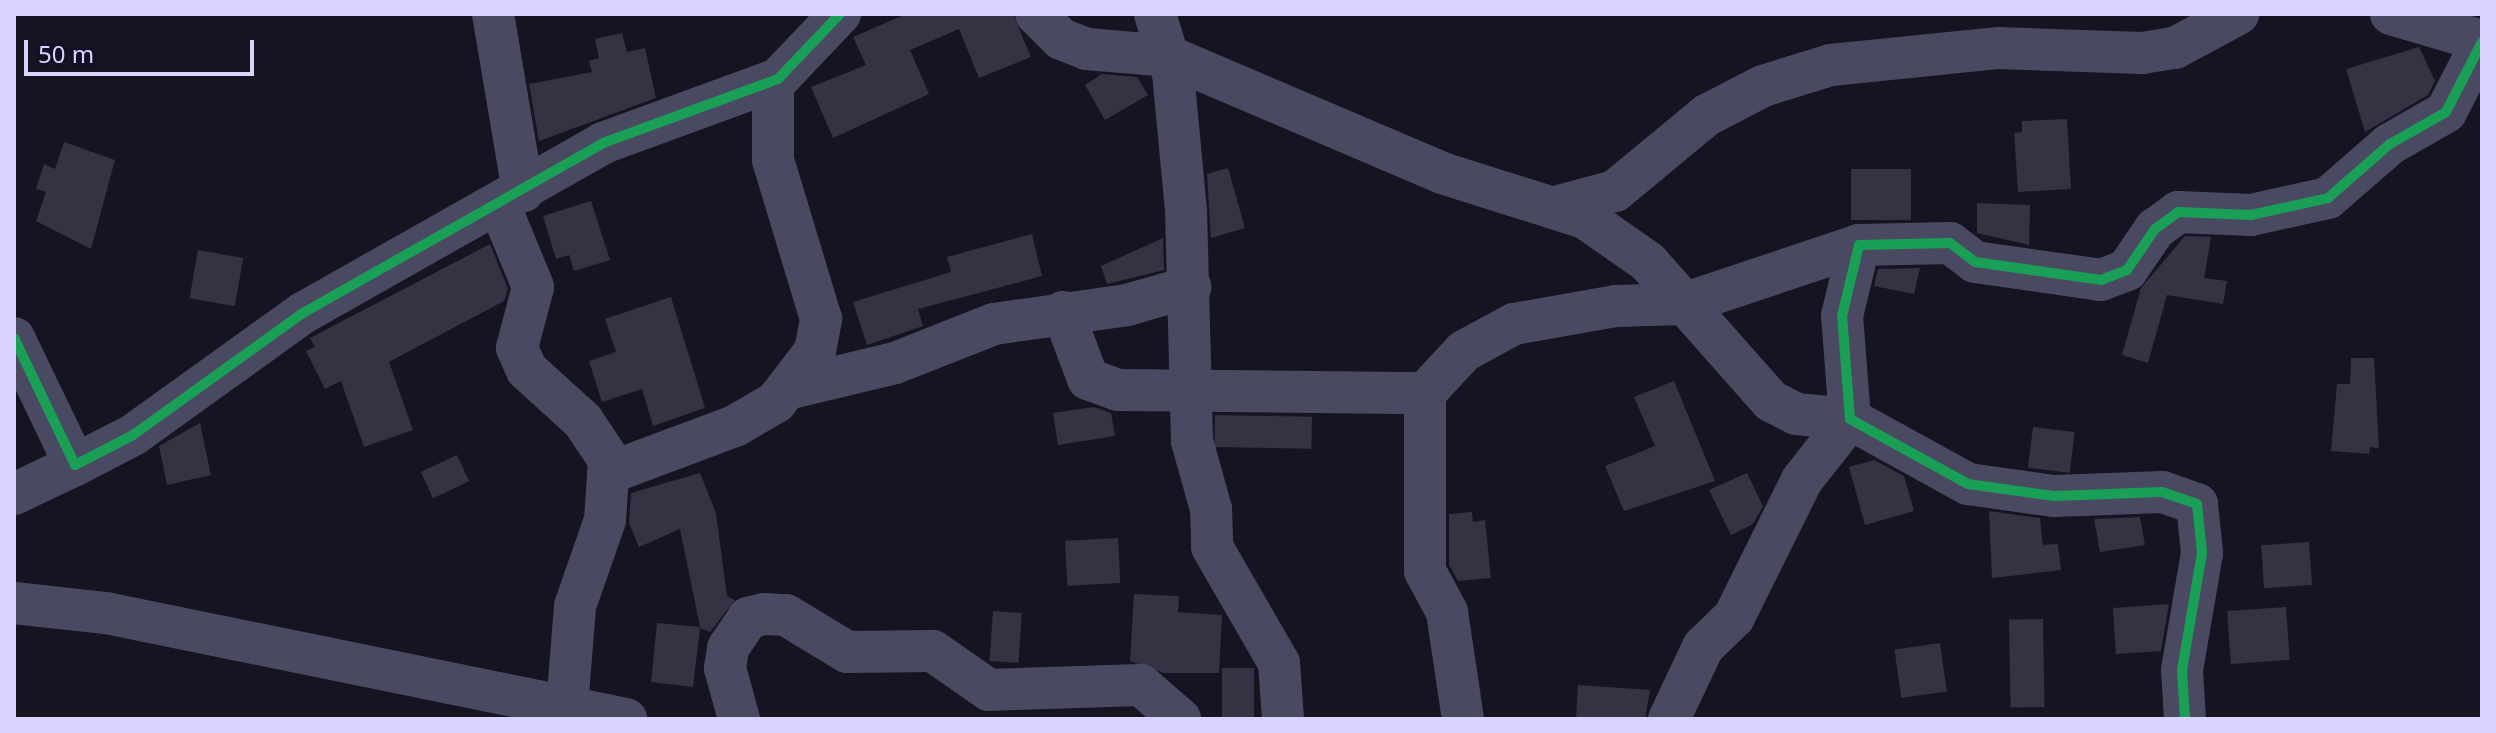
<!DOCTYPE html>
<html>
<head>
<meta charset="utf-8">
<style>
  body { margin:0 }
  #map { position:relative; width:2496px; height:733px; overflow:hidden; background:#161421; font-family:"Noto Sans",sans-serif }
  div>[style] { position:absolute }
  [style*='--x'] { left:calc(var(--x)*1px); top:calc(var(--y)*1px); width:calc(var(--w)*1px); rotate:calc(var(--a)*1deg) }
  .building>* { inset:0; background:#343243; transform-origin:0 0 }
  .minor>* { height:42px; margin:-21px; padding:0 21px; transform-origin:21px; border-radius:21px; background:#4a4962 }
  .cycleway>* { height:10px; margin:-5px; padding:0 5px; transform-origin:5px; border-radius:5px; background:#1a9f57 }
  span { translate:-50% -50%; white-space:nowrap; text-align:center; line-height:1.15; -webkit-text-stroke:6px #130f26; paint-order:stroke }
  .frame { position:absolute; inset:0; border:16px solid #d9d4ff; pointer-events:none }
  .scale { position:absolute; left:24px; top:40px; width:230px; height:36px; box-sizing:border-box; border:4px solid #d9d4ff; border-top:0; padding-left:10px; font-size:24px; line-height:28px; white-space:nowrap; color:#d9d4ff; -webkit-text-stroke:6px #130f26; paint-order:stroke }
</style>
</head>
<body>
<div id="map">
  <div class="building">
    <i style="clip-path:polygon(906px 14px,1013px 14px,1031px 57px,979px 78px,959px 29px,910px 50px,929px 94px,833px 138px,811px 87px,866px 65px,853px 37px)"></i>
    <i style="clip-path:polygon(622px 33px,627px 52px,645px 48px,656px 98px,539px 141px,529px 84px,592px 72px,589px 61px,599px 58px,595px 39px)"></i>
    <i style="clip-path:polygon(2419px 47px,2435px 81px,2428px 95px,2365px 132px,2346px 69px)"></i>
    <i style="clip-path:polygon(1102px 74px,1137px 77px,1148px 95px,1105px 120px,1085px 85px)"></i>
    <i style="clip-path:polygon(2067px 119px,2071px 189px,2018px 192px,2014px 133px,2022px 132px,2022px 121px)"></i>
    <i style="clip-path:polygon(64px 142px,115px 160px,91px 249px,36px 221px,46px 192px,36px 189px,44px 164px,55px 169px)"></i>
    <i style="clip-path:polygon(1228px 168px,1245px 228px,1211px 238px,1207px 174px)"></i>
    <i style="left:1911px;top:169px;width:51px;height:60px;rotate:90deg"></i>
    <i style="clip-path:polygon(591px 201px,610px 260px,574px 271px,569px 255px,556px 259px,543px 216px)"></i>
    <i style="clip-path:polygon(1977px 203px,2030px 205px,2029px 245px,1977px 233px)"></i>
    <i style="clip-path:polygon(1032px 234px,1042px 276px,918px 309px,923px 326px,867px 345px,853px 302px,951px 272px,947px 257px)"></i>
    <i style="clip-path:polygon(2185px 236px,2211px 237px,2204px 278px,2227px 281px,2223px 304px,2167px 295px,2148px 363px,2122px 355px,2141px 288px)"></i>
    <i style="clip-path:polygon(1163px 238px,1164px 270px,1107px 284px,1101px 266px)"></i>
    <i style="clip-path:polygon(490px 244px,508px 289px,504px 301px,389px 362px,413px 430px,364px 447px,341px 381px,325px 389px,306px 351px,315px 347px,310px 338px)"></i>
    <i style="left:198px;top:250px;width:46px;height:49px;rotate:10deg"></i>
    <i style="clip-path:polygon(1920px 268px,1914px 294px,1874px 286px,1878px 269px)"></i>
    <i style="clip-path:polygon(671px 297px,705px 408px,653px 426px,642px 389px,602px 402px,589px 361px,616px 352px,605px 319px)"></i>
    <i style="clip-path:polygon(2351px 358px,2374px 358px,2379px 448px,2370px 447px,2369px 454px,2331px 451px,2337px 384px,2350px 384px)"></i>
    <i style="clip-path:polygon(1674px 381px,1715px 481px,1624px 511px,1605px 466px,1655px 446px,1634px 397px)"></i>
    <i style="clip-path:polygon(1094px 407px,1111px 413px,1115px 436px,1058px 445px,1053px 413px)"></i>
    <i style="left:1215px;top:415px;width:97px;height:32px;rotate:1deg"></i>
    <i style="clip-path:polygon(200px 423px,211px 475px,167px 485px,159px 446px)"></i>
    <i style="left:2033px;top:427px;width:42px;height:41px;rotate:7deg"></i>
    <i style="left:457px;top:455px;width:29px;height:40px;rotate:65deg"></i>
    <i style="clip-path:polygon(1874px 460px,1904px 476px,1914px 511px,1865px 525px,1849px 467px)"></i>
    <i style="clip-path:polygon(700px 473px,716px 513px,727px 596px,735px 600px,710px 632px,700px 628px,693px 687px,651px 682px,657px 623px,700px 627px,680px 529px,639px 547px,629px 523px,631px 493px)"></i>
    <i style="clip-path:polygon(1747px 473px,1763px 506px,1753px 524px,1731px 535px,1709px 490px)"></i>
    <i style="clip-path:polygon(1989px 511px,2040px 518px,2043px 545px,2058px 544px,2061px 570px,1992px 578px)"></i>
    <i style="clip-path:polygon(1472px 512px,1473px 522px,1485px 520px,1491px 578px,1458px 581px,1449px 565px,1449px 514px)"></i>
    <i style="clip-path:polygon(2140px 517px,2145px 545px,2100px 552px,2094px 519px)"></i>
    <i style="left:1118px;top:538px;width:45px;height:53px;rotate:87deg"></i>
    <i style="left:2309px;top:542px;width:43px;height:48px;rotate:86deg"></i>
    <i style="clip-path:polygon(1134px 594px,1179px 596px,1178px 612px,1222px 615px,1219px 673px,1164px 673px,1130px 661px)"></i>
    <i style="clip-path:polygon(2169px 604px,2161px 651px,2116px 654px,2113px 608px)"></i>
    <i style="left:2286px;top:607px;width:53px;height:59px;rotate:86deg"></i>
    <i style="left:993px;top:611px;width:29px;height:50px;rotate:4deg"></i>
    <i style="left:2043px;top:619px;width:88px;height:34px;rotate:89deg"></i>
    <i style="left:1940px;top:643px;width:49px;height:46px;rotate:82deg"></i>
    <i style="left:1222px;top:668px;width:32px;height:51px"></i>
    <i style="clip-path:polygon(1578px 685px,1650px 690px,1645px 719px,1576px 719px)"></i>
  </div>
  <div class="minor">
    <i style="--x:493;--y:14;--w:180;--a:80.4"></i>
    <i style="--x:1036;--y:14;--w:35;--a:45"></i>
    <i style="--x:1061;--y:39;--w:28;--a:21"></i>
    <i style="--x:1087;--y:49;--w:81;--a:4.9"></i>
    <i style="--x:1168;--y:56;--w:298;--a:23.1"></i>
    <i style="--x:1442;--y:173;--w:150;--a:17.5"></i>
    <i style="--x:1585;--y:218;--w:77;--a:34.9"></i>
    <i style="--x:1648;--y:262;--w:186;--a:48.5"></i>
    <i style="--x:1771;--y:401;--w:28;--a:27"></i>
    <i style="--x:1796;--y:414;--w:54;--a:5.3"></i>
    <i style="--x:1155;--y:14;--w:62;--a:73"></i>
    <i style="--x:1173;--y:73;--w:138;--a:84.6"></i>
    <i style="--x:1186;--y:210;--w:231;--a:88.5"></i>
    <i style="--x:1192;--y:441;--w:71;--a:74.4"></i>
    <i style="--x:1211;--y:509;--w:38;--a:88"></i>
    <i style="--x:1212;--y:547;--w:134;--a:60"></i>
    <i style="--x:1279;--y:663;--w:56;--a:85.9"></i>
    <i style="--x:2391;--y:14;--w:95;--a:16.5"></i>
    <i style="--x:499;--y:204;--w:90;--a:67.7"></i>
    <i style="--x:533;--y:287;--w:63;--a:104.7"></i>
    <i style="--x:517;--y:348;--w:24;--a:66"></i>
    <i style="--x:527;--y:370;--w:76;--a:42.3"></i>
    <i style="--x:583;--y:421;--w:47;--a:56.3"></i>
    <i style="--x:609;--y:460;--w:60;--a:93.8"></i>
    <i style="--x:605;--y:520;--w:91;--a:109.2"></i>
    <i style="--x:575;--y:606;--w:102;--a:94.5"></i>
    <i style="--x:1555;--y:207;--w:62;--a:-14.9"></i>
    <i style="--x:1615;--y:191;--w:119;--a:-39.6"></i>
    <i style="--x:1707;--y:115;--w:63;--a:-27.4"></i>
    <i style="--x:1763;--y:86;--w:71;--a:-17.2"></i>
    <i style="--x:1831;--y:65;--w:169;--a:-5.8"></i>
    <i style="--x:1999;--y:48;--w:143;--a:2"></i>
    <i style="--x:2142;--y:53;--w:33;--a:-9"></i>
    <i style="--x:2175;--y:48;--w:72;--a:-28.4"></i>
    <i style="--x:1063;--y:312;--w:72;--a:69.5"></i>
    <i style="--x:1088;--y:379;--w:32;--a:20"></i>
    <i style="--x:1118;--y:390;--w:307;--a:0.6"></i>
    <i style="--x:1425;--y:393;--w:178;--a:90"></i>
    <i style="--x:1425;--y:571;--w:47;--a:61.8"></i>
    <i style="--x:1447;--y:612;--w:108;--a:81.5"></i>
    <i style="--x:14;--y:338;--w:141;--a:64.3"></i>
    <i style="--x:75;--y:465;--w:65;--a:-27.3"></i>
    <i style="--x:133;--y:435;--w:209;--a:-35.7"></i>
    <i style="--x:303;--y:313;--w:345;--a:-29.5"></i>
    <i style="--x:603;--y:143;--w:186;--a:-20.1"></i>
    <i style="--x:778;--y:79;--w:90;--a:-46.4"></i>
    <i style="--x:791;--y:388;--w:107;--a:-13.5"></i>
    <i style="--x:895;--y:363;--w:106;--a:-21.5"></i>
    <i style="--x:994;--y:324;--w:134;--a:-8.1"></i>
    <i style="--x:1127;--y:305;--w:66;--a:-15.9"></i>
    <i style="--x:1425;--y:393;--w:57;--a:-47.1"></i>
    <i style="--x:1464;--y:351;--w:57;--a:-28.4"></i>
    <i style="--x:1514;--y:324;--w:104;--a:-10"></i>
    <i style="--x:1616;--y:306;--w:67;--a:-1.7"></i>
    <i style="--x:1683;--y:304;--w:186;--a:-18.5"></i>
    <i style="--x:609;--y:473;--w:134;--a:-20.5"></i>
    <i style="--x:735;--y:426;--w:48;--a:-30.3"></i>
    <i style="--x:776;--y:402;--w:64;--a:-52.6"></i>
    <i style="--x:815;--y:351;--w:33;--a:-79"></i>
    <i style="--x:821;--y:319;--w:166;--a:-106.8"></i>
    <i style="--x:773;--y:160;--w:79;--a:-90"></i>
    <i style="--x:14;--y:494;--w:68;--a:-25.4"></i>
    <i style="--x:14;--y:603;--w:93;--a:6.2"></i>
    <i style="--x:106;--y:613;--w:531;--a:11.52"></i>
    <i style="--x:739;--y:719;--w:53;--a:-105.4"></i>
    <i style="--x:725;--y:668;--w:20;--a:-81"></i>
    <i style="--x:728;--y:648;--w:36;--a:-56"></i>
    <i style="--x:748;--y:618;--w:16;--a:-14"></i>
    <i style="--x:764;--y:614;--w:22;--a:3"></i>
    <i style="--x:786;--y:615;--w:71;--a:31.2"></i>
    <i style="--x:847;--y:652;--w:86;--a:-0.7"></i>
    <i style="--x:933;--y:651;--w:68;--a:34.9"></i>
    <i style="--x:989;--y:690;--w:152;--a:-1.9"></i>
    <i style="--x:1141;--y:685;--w:52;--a:41.1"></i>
    <i style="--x:1669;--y:719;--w:80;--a:-64.7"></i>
    <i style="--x:1703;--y:647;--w:43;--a:-44.1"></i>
    <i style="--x:1734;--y:617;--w:153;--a:-63.6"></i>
    <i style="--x:1802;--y:480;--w:78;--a:-51.8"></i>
    <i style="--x:2185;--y:719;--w:49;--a:-93.5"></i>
    <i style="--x:2182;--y:670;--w:119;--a:-80.3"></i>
    <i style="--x:2202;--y:553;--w:49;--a:-95.8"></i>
    <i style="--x:2197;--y:504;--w:37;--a:-161"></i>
    <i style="--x:2162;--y:492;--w:108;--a:177.9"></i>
    <i style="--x:2054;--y:496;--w:87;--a:-172.1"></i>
    <i style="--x:1968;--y:484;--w:135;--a:-151.2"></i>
    <i style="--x:1850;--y:419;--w:103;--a:-94.4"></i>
    <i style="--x:1842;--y:316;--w:73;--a:-76.5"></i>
    <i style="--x:1859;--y:245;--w:91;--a:-1.3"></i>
    <i style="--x:1950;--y:243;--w:31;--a:37"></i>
    <i style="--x:1975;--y:262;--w:127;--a:8.1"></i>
    <i style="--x:2101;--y:280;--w:28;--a:-21"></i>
    <i style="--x:2127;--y:270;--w:50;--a:-55.7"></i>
    <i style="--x:2155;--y:229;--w:29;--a:-36"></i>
    <i style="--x:2178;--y:212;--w:73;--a:2.4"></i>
    <i style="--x:2251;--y:215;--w:79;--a:-12.4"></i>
    <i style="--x:2328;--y:198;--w:82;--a:-41.1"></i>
    <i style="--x:2390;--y:144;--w:64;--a:-29.7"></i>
    <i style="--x:2446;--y:112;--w:79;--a:-62.8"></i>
  </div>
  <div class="cycleway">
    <i style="--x:14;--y:338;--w:141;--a:64.3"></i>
    <i style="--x:75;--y:465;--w:65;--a:-27.3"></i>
    <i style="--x:133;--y:435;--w:209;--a:-35.7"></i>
    <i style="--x:303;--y:313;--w:345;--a:-29.5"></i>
    <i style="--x:603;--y:143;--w:186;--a:-20.1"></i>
    <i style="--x:778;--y:79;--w:90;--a:-46.4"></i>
    <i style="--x:2185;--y:719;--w:49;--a:-93.5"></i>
    <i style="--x:2182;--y:670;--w:119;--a:-80.3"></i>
    <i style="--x:2202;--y:553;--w:49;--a:-95.8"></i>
    <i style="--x:2197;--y:504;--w:37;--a:-161"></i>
    <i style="--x:2162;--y:492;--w:108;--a:177.9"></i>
    <i style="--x:2054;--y:496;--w:87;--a:-172.1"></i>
    <i style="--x:1968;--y:484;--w:135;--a:-151.2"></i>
    <i style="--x:1850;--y:419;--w:103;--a:-94.4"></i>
    <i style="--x:1842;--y:316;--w:73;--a:-76.5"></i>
    <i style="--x:1859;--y:245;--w:91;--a:-1.3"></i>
    <i style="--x:1950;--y:243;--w:31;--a:37"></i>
    <i style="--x:1975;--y:262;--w:127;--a:8.1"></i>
    <i style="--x:2101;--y:280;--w:28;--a:-21"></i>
    <i style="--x:2127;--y:270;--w:50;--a:-55.7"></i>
    <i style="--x:2155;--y:229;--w:29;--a:-36"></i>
    <i style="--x:2178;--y:212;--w:73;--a:2.4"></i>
    <i style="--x:2251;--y:215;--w:79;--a:-12.4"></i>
    <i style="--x:2328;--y:198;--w:82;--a:-41.1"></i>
    <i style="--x:2390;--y:144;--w:64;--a:-29.7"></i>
    <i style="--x:2446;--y:112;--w:79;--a:-62.8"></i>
  </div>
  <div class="frame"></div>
  <div class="scale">50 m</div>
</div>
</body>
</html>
